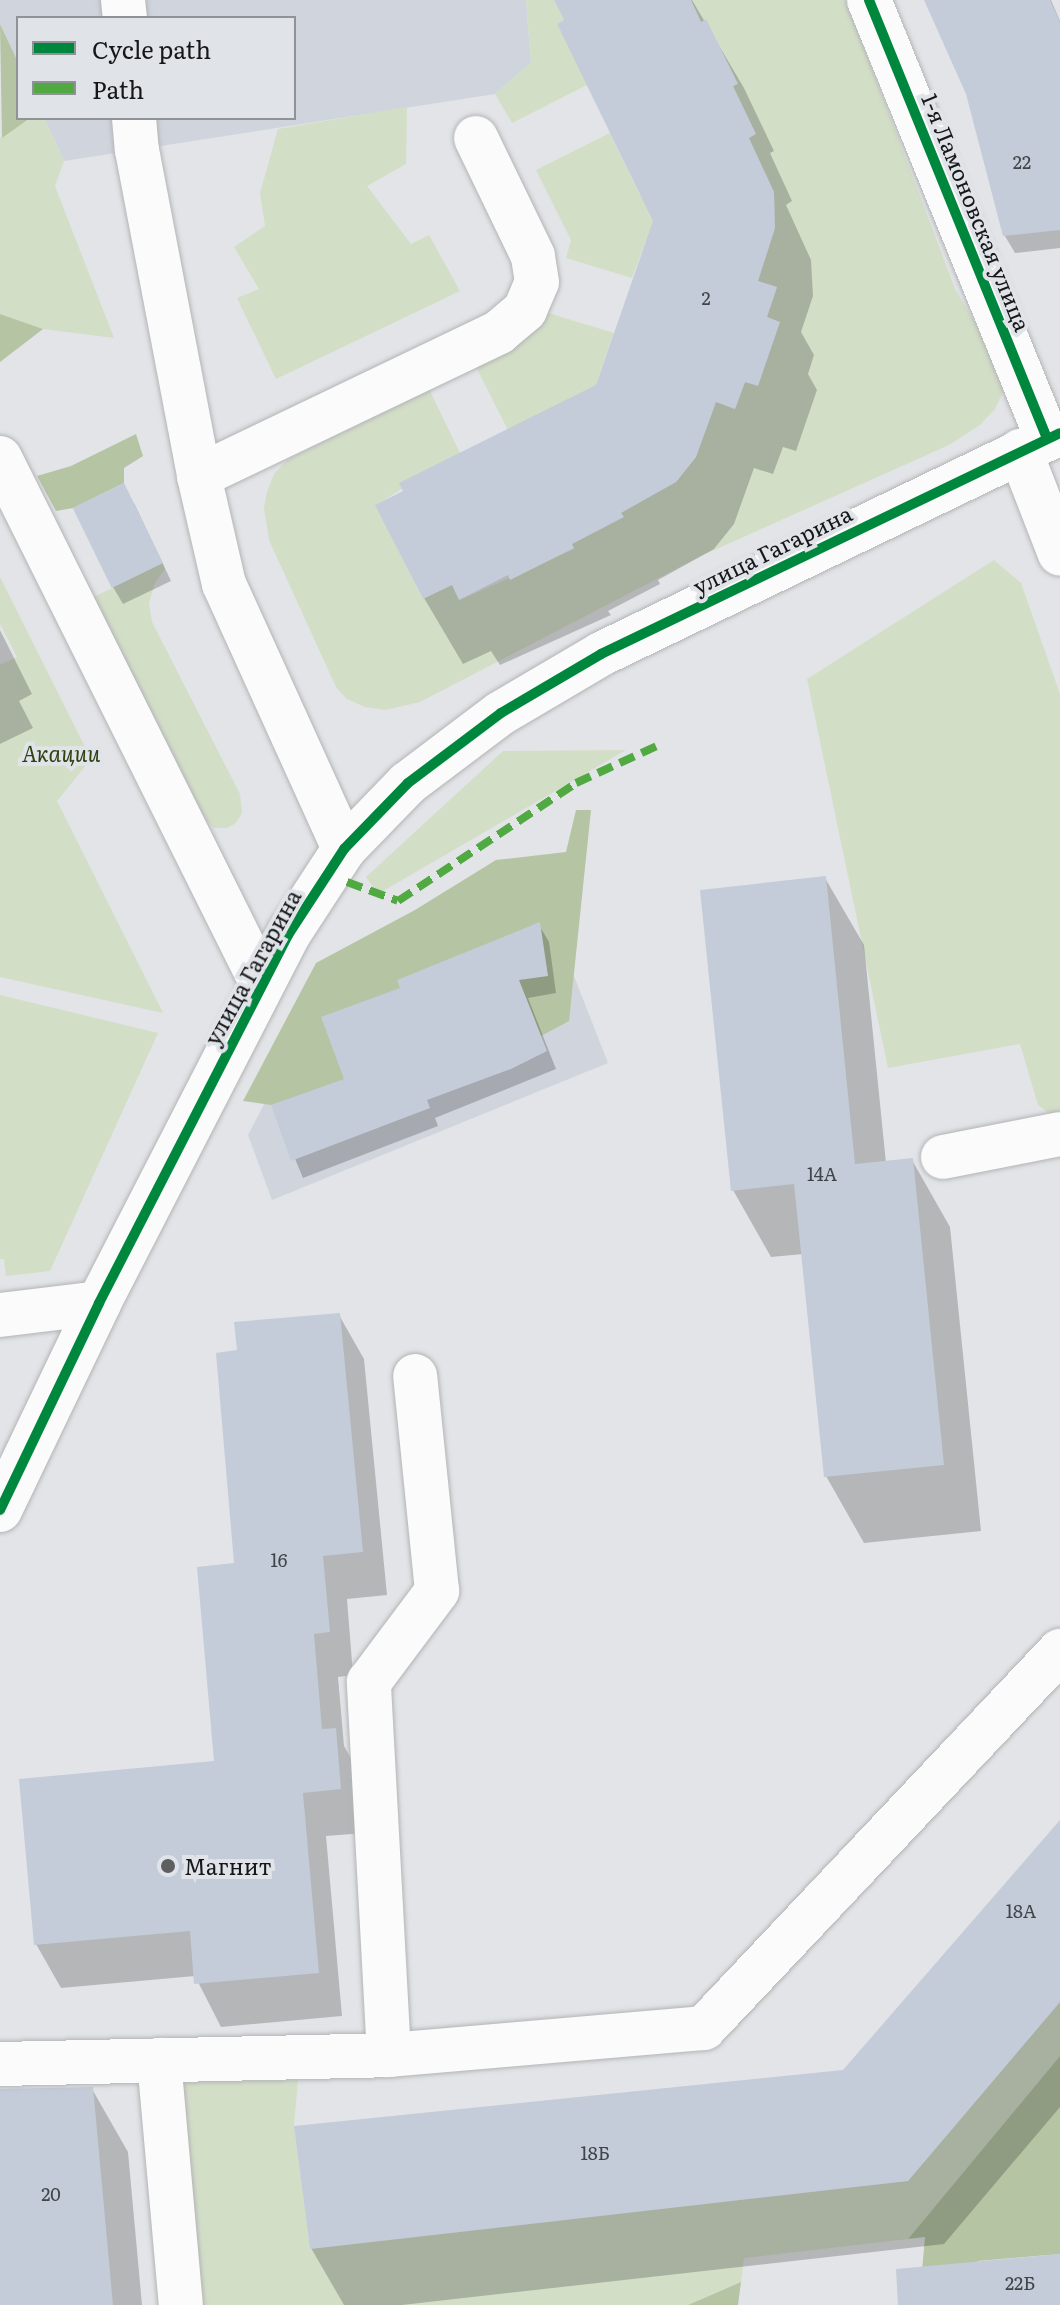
<!DOCTYPE html>
<html>
<head>
<meta charset="utf-8">
<style>
  body { margin:0 }
  #map { position:relative; width:1060px; height:2305px; overflow:hidden; background:#e2e4e7; font-family:Literata,serif }
  div>[style] { position:absolute }
  [style*='--x'] { left:calc(var(--x)*1px); top:calc(var(--y)*1px); width:calc(var(--w)*1px); rotate:calc(var(--a)*1deg) }
  .built>* { inset:0; background:#d0d5dd }
  .green>* { inset:0; background:#d3dec7 }
  .forest>* { inset:0; background:#b5c4a2 }
  .shadow>* { inset:0; background:#0003 }
  .building>* { inset:0; background:#c3ccd8; transform-origin:0 0 }
  .roads { filter:drop-shadow(0 0 2px #b3b4b6) drop-shadow(0 0 2px #b3b4b6) }
  .minor>* { height:44px; margin:-22px; padding:0 22px; transform-origin:22px; border-radius:22px; background:#fbfbfb }
  .quiet>* { height:8px; margin-top:-4px; transform-origin:0; background:repeating-linear-gradient(90deg,#51a942 0 16px,transparent 0 24px) }
  .cycleway>* { height:10px; margin:-5px; padding:0 5px; transform-origin:5px; border-radius:5px; background:#00873e }
  .dots>* { width:22px; height:22px; translate:-50% -50%; box-sizing:border-box; border:4px solid #e0e4e9; border-radius:50% }
  span { translate:-50% -50%; white-space:nowrap; text-align:center; line-height:1.15; -webkit-text-stroke:8px #e0e4e9; paint-order:stroke }
  .number-label { font-size:18px; color:#414449 }
  .number-label span { -webkit-text-stroke-width:0 }
  .street-label { font-size:22px; color:#161719 }
  .park-label { font-size:22px; color:#304112; font-style:italic }
  .poi-label { font-size:22px; color:#161719 }
  .left { translate:0 -50%; text-align:left }
  .legend { position:absolute; left:16px; top:16px; width:280px; height:104px; box-sizing:border-box; background:#e0e4e9; border:2px solid #8f9296; margin:0; padding:10px 14px; list-style:none; font-size:24px; color:#161719 }
  .legend li { display:flex; align-items:center; gap:16px; height:40px }
  .legend b { width:40px; border:2px solid #8f9296 }
</style>
</head>
<body>
<div id="map">
  <div class="built">
    <i style="clip-path:polygon(0 0,526px 0,531px 63px,495px 94px,64px 161px,44px 118px,294px 118px,294px 18px,18px 18px,18px 62px,0 24px)"></i>
    <i style="clip-path:polygon(536px 879px,608px 1063px,272px 1200px,248px 1135px,338px 961px)"></i>
  </div>
  <div class="green">
    <i style="clip-path:polygon(526px 0,554px 0,564px 20px,557px 24px,587px 85px,512px 123px,495px 94px,531px 63px)"></i>
    <i style="clip-path:polygon(691px 0,846px 0,955px 289px,1004px 370px,1003px 392px,995px 409px,980px 425px,949px 445px,701px 556px,420px 702px,385px 710px,365px 707px,347px 699px,336px 687px,269px 540px,264px 508px,267px 492px,274px 474px,287px 460px,429px 389px,460px 453px,376px 505px,422px 598px,452px 585px,460px 600px,574px 549px,572px 544px,623px 517px,621px 511px,676px 482px,696px 457px,716px 402px,735px 409px,745px 382px,758px 385px,780px 322px,767px 317px,777px 287px,758px 281px,775px 228px,774px 192px,748px 138px,733px 86px,737px 84px,706px 20px,701px 22px)"></i>
    <i style="clip-path:polygon(407px 107px,406px 164px,367px 186px,411px 244px,429px 235px,460px 291px,276px 379px,237px 298px,259px 289px,234px 247px,265px 226px,260px 193px,278px 129px)"></i>
    <i style="clip-path:polygon(30px 118px,44px 118px,64px 161px,55px 186px,114px 338px,43px 329px,0 314px,0 138px)"></i>
    <i style="clip-path:polygon(610px 133px,639px 193px,660px 218px,646px 241px,632px 278px,566px 258px,571px 240px,536px 170px)"></i>
    <i style="clip-path:polygon(548px 313px,614px 333px,598px 378px,597px 394px,508px 430px,475px 365px,535px 331px)"></i>
    <i style="clip-path:polygon(994px 560px,1021px 583px,1060px 694px,1060px 1122px,1038px 1105px,1020px 1044px,888px 1068px,807px 679px)"></i>
    <i style="clip-path:polygon(163px 563px,165px 569px,155px 583px,149px 603px,152px 622px,240px 794px,242px 813px,236px 823px,227px 828px,214px 828px,200px 814px,94px 597px)"></i>
    <i style="clip-path:polygon(0 577px,91px 759px,57px 801px,163px 1013px,0 977px,0 665px,17px 657px,0 624px)"></i>
    <i style="clip-path:polygon(626px 750px,378px 894px,366px 877px,503px 751px)"></i>
    <i style="clip-path:polygon(0 995px,158px 1033px,50px 1271px,6px 1276px,4px 1259px,0 1259px)"></i>
    <i style="clip-path:polygon(1060px 2002px,1060px 2056px,908px 2239px,744px 2258px,741px 2282px,688px 2305px,181px 2305px,159px 2060px,300px 2057px,294px 2126px,310px 2249px,908px 2181px)"></i>
  </div>
  <div class="forest">
    <i style="clip-path:polygon(0 24px,18px 62px,18px 118px,30px 118px,2px 138px)"></i>
    <i style="clip-path:polygon(0 314px,43px 329px,0 362px)"></i>
    <i style="clip-path:polygon(136px 434px,143px 456px,124px 468px,124px 483px,73px 508px,56px 511px,37px 476px,71px 466px)"></i>
    <i style="clip-path:polygon(576px 810px,591px 810px,569px 1021px,541px 1036px,526px 998px,337px 1083px,271px 1105px,243px 1101px,316px 963px,415px 910px,496px 860px,566px 852px)"></i>
    <i style="clip-path:polygon(1060px 2056px,1060px 2254px,978px 2261px,919px 2305px,925px 2237px,908px 2239px)"></i>
    <i style="clip-path:polygon(741px 2282px,738px 2305px,688px 2305px)"></i>
  </div>
  <div class="shadow">
    <i style="clip-path:polygon(556px 0,692px 0,744px 88px,774px 151px,770px 153px,792px 201px,786px 205px,811px 260px,813px 296px,801px 332px,814px 355px,808px 374px,817px 390px,796px 451px,783px 447px,773px 474px,754px 468px,734px 524px,714px 549px,658px 580px,660px 584px,608px 611px,611px 615px,500px 665px,491px 651px,463px 664px,424px 598px,597px 387px,655px 221px)"></i>
    <i style="clip-path:polygon(926px 0,1051px 0,1060px 21px,1060px 248px,1015px 253px,1005px 236px,968px 93px)"></i>
    <i style="clip-path:polygon(134px 503px,171px 581px,123px 604px,113px 587px)"></i>
    <i style="clip-path:polygon(0 630px,32px 694px,19px 701px,33px 728px,0 744px)"></i>
    <i style="clip-path:polygon(825px 878px,864px 945px,886px 1163px,912px 1160px,950px 1227px,981px 1531px,864px 1543px,826px 1476px,803px 1254px,771px 1257px,733px 1190px)"></i>
    <i style="clip-path:polygon(539px 925px,549px 942px,556px 993px,528px 998px,556px 1069px,435px 1118px,438px 1126px,303px 1178px,273px 1106px,347px 1080px,403px 989px)"></i>
    <i style="clip-path:polygon(339px 1315px,364px 1359px,387px 1595px,347px 1599px,353px 1675px,338px 1677px,344px 1746px,360px 1774px,365px 1833px,326px 1836px,342px 2016px,221px 2027px,195px 1976px,61px 1988px,36px 1944px,216px 1763px,236px 1565px,239px 1352px)"></i>
    <i style="clip-path:polygon(1060px 1823px,1060px 2107px,944px 2244px,402px 2305px,344px 2305px,311px 2248px,844px 2072px)"></i>
    <i style="clip-path:polygon(92px 2089px,128px 2152px,142px 2305px,1px 2305px,0 2091px)"></i>
  </div>
  <div class="building">
    <i style="clip-path:polygon(554px 0,691px 0,701px 22px,706px 19px,738px 84px,733px 86px,756px 134px,749px 138px,774px 192px,775px 228px,758px 281px,777px 287px,767px 317px,780px 322px,758px 386px,745px 382px,735px 409px,716px 402px,696px 457px,676px 482px,621px 513px,624px 517px,572px 544px,574px 548px,510px 580px,508px 575px,459px 600px,452px 585px,423px 599px,375px 505px,403px 491px,399px 483px,596px 385px,653px 221px,557px 24px,564px 20px)"></i>
    <i style="clip-path:polygon(924px 0,1050px 0,1060px 22px,1060px 230px,1003px 236px,966px 94px)"></i>
    <i style="left:124px;top:483px;width:89px;height:57px;rotate:64deg"></i>
    <i style="clip-path:polygon(826px 876px,855px 1164px,913px 1158px,944px 1465px,824px 1477px,794px 1184px,731px 1191px,700px 890px)"></i>
    <i style="clip-path:polygon(540px 922px,548px 976px,519px 980px,547px 1051px,511px 1069px,427px 1100px,430px 1108px,291px 1161px,271px 1105px,344px 1079px,321px 1017px,400px 988px,397px 980px)"></i>
    <i style="clip-path:polygon(340px 1313px,363px 1552px,323px 1556px,330px 1632px,314px 1634px,322px 1729px,336px 1728px,341px 1789px,303px 1793px,319px 1973px,194px 1984px,190px 1931px,34px 1945px,19px 1779px,214px 1761px,197px 1567px,234px 1563px,216px 1353px,237px 1350px,234px 1322px)"></i>
    <i style="clip-path:polygon(1060px 1820px,1060px 2002px,908px 2181px,310px 2249px,294px 2126px,843px 2070px)"></i>
    <i style="clip-path:polygon(93px 2087px,113px 2305px,0 2305px,0 2089px)"></i>
    <i style="clip-path:polygon(1060px 2254px,1060px 2305px,898px 2305px,896px 2269px)"></i>
  </div>
  <div class="roads">
    <div class="minor">
      <i style="--x:123;--y:0;--w:18;--a:84"></i>
      <i style="--x:869;--y:0;--w:473;--a:67.9"></i>
      <i style="--x:134;--y:118;--w:32;--a:85"></i>
      <i style="--x:137;--y:150;--w:332;--a:79.2"></i>
      <i style="--x:199;--y:476;--w:111;--a:77"></i>
      <i style="--x:224;--y:584;--w:291;--a:65.6"></i>
      <i style="--x:1020;--y:451;--w:110;--a:68.8"></i>
      <i style="--x:0;--y:458;--w:588;--a:63.52"></i>
      <i style="--x:199;--y:476;--w:333;--a:-25.6"></i>
      <i style="--x:499;--y:332;--w:34;--a:-40"></i>
      <i style="--x:525;--y:310;--w:30;--a:-67"></i>
      <i style="--x:537;--y:282;--w:26;--a:-99"></i>
      <i style="--x:533;--y:256;--w:131;--a:-115.8"></i>
      <i style="--x:943;--y:1157;--w:119;--a:-11.1"></i>
      <i style="--x:0;--y:1315;--w:100;--a:-6.9"></i>
      <i style="--x:0;--y:1510;--w:229;--a:-64.4"></i>
      <i style="--x:99;--y:1303;--w:414;--a:-62.8"></i>
      <i style="--x:288;--y:935;--w:103;--a:-56.9"></i>
      <i style="--x:344;--y:849;--w:92;--a:-45.9"></i>
      <i style="--x:408;--y:783;--w:116;--a:-37"></i>
      <i style="--x:501;--y:713;--w:116;--a:-30.5"></i>
      <i style="--x:601;--y:654;--w:509;--a:-25.71"></i>
      <i style="--x:389;--y:2055;--w:374;--a:-93.1"></i>
      <i style="--x:369;--y:1682;--w:114;--a:-53.2"></i>
      <i style="--x:437;--y:1591;--w:216;--a:-95.8"></i>
      <i style="--x:159;--y:2060;--w:246;--a:84.9"></i>
      <i style="--x:0;--y:2064;--w:389;--a:-1.3"></i>
      <i style="--x:389;--y:2055;--w:316;--a:-4.9"></i>
      <i style="--x:704;--y:2028;--w:519;--a:-46.64"></i>
    </div>
  </div>
  <div class="quiet">
    <i style="--x:347;--y:882;--w:54;--a:20.4"></i>
    <i style="--x:398;--y:901;--w:214;--a:-33.5"></i>
    <i style="--x:576;--y:783;--w:91;--a:-24.6"></i>
  </div>
  <div class="cycleway">
    <i style="--x:869;--y:0;--w:473;--a:67.9"></i>
    <i style="--x:0;--y:1510;--w:229;--a:-64.4"></i>
    <i style="--x:99;--y:1303;--w:414;--a:-62.8"></i>
    <i style="--x:288;--y:935;--w:103;--a:-56.9"></i>
    <i style="--x:344;--y:849;--w:92;--a:-45.9"></i>
    <i style="--x:408;--y:783;--w:116;--a:-37"></i>
    <i style="--x:501;--y:713;--w:116;--a:-30.5"></i>
    <i style="--x:601;--y:654;--w:509;--a:-25.71"></i>
  </div>
  <div class="dots">
    <i style="left:168px;top:1866px;background:#5d5f61"></i>
  </div>
  <div class="number-label">
    <span style="left:1022px;top:162px">22</span>
    <span style="left:706px;top:298px">2</span>
    <span style="left:822px;top:1174px">14А</span>
    <span style="left:279px;top:1560px">16</span>
    <span style="left:1021px;top:1911px">18А</span>
    <span style="left:595px;top:2153px">18Б</span>
    <span style="left:51px;top:2194px">20</span>
    <span style="left:1020px;top:2283px">22Б</span>
  </div>
  <div class="street-label">
    <span style="left:977px;top:212px;rotate:68deg">1-я Ламоновская улица</span>
    <span style="left:772px;top:549px;rotate:-26deg">улица Гагарина</span>
    <span style="left:252px;top:967px;rotate:-61deg">улица Гагарина</span>
  </div>
  <div class="park-label">
    <span style="left:61px;top:753px">Акации</span>
  </div>
  <div class="poi-label">
    <span class="left" style="left:184px;top:1866px">Магнит</span>
  </div>
  <ul class="legend">
  <li><b style="height:10px;background:#00873e"></b>Cycle path</li>
  <li><b style="height:10px;background:#51a942"></b>Path</li>
  </ul>
</div>
</body>
</html>
